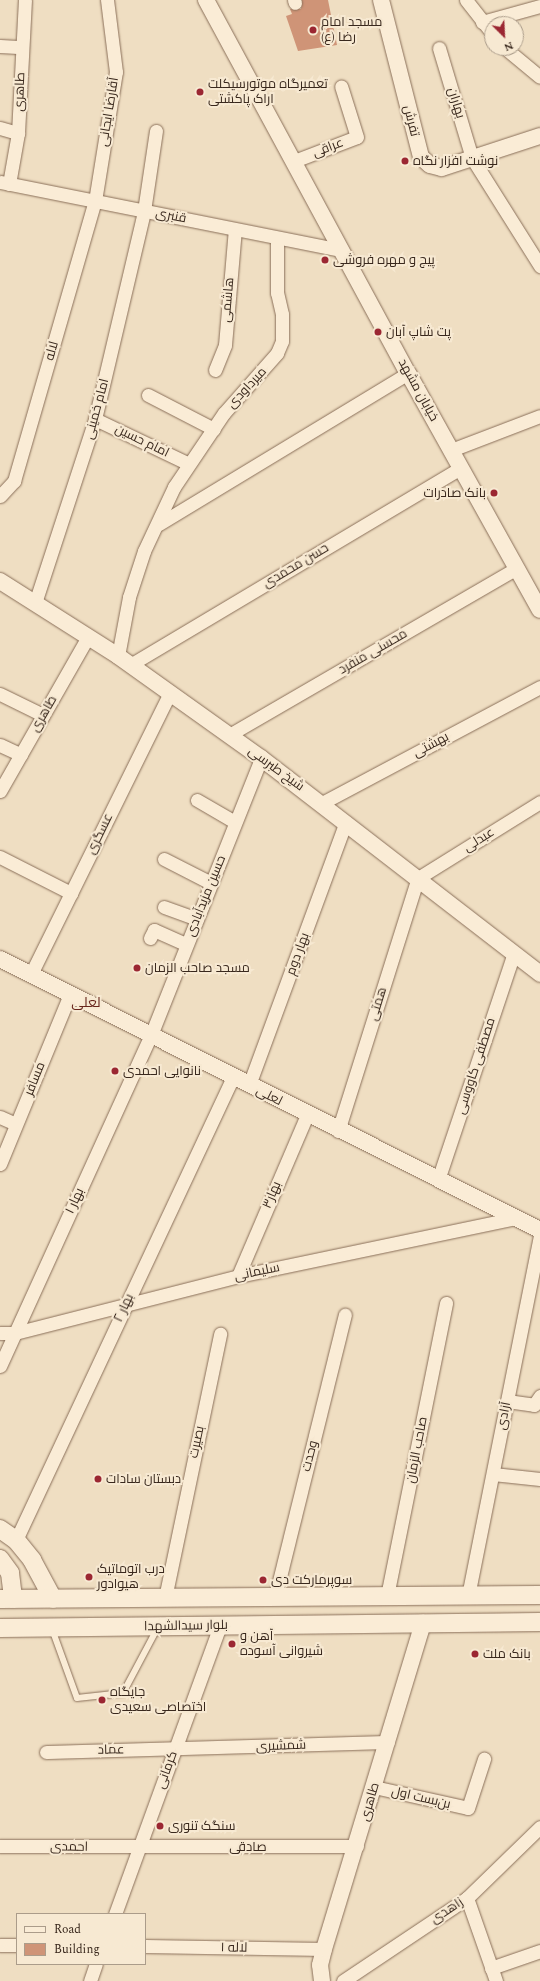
<!DOCTYPE html>
<html>
<head>
<meta charset="utf-8">
<style>
  body { margin:0 }
  #map { position:relative; width:540px; height:1981px; overflow:hidden; background:#efdec2; font-family:Spectral,Cairo,serif }
  div>[style] { position:absolute }
  [style*='--x'] { left:calc(var(--x)*1px); top:calc(var(--y)*1px); width:calc(var(--w)*1px); rotate:calc(var(--a)*1deg) }
  .building>* { inset:0; background:#cf9477 }
  .roads { filter:drop-shadow(0 0 1px #8a6f59) drop-shadow(0 0 1px #8a6f59) }
  .service>* { height:6px; margin:-3px; padding:0 3px; transform-origin:3px; border-radius:3px; background:#faecd6 }
  .minor>* { height:13px; margin:-6.5px; padding:0 6.5px; transform-origin:6.5px; border-radius:6.5px; background:#faecd6 }
  .tertiary>* { height:16px; margin:-8px; padding:0 8px; transform-origin:8px; border-radius:8px; background:#faecd6 }
  .secondary>* { height:18px; margin:-9px; padding:0 9px; transform-origin:9px; border-radius:9px; background:#faecd6 }
  .dots>* { width:11px; height:11px; translate:-50% -50%; box-sizing:border-box; border:2px solid #f7e9d2; border-radius:50% }
  span { translate:-50% -50%; white-space:nowrap; text-align:center; line-height:1.15; -webkit-text-stroke:4px #f7e9d2; paint-order:stroke }
  .poi-label { font-size:13px; color:#39281d }
  .left { translate:0 -50%; text-align:left }
  .right { translate:-100% -50%; text-align:right }
  .street-label { font-size:13px; color:#39281d }
  .neighbourhood-label { font-size:14px; color:#67251b }
  .legend { position:absolute; left:16px; top:1913px; width:130px; height:52px; box-sizing:border-box; background:#f7e9d2; border:1px solid #ab9c8a; margin:0; padding:5px 7px; list-style:none; font-size:12px; color:#39281d }
  .legend li { display:flex; align-items:center; gap:8px; height:20px }
  .legend b { width:20px; border:1px solid #ab9c8a }
  .north { position:absolute; left:484px; top:16px; width:40px; height:40px; box-sizing:border-box; background:#f7e9d2; border:1px solid #ab9c8a; border-radius:50%; rotate:156deg; font-size:11px; font-weight:700; line-height:16px; text-align:center; color:#39281d }
  .north::after { content:''; display:block; margin:auto; width:14px; height:18px; background:#9b2732; clip-path:polygon(50% 0,100% 100%,50% 72%,0 100%) }
</style>
</head>
<body>
<div id="map">
  <div class="building">
    <i style="clip-path:polygon(302px 0,328px 0,337px 45px,298px 51px,286px 16px,292px 14px,290px 9px,301px 9px)"></i>
  </div>
  <div class="roads">
    <div class="service">
      <i style="--x:52;--y:1629;--w:73;--a:70.1"></i>
      <i style="--x:77;--y:1698;--w:46;--a:-6.2"></i>
      <i style="--x:123;--y:1693;--w:72;--a:-62"></i>
    </div>
    <div class="minor">
      <i style="--x:294;--y:0;--w:3;--a:72"></i>
      <i style="--x:466;--y:0;--w:42;--a:51.8"></i>
      <i style="--x:482;--y:22;--w:60;--a:-15.4"></i>
      <i style="--x:0;--y:46;--w:22;--a:3"></i>
      <i style="--x:439;--y:48;--w:115;--a:73.3"></i>
      <i style="--x:472;--y:158;--w:128;--a:57.8"></i>
      <i style="--x:505;--y:48;--w:45;--a:39.6"></i>
      <i style="--x:0;--y:128;--w:19;--a:16"></i>
      <i style="--x:294;--y:161;--w:67;--a:-20.9"></i>
      <i style="--x:357;--y:137;--w:53;--a:-107.4"></i>
      <i style="--x:0;--y:182;--w:348;--a:11.3"></i>
      <i style="--x:9;--y:184;--w:52;--a:-80"></i>
      <i style="--x:18;--y:133;--w:133;--a:-87"></i>
      <i style="--x:215;--y:370;--w:27;--a:-68"></i>
      <i style="--x:225;--y:345;--w:116;--a:-85.1"></i>
      <i style="--x:148;--y:395;--w:74;--a:27.3"></i>
      <i style="--x:95;--y:419;--w:104;--a:25.6"></i>
      <i style="--x:451;--y:450;--w:95;--a:-20.9"></i>
      <i style="--x:0;--y:496;--w:21;--a:-47"></i>
      <i style="--x:14;--y:481;--w:291;--a:-73.9"></i>
      <i style="--x:95;--y:201;--w:131;--a:-80.8"></i>
      <i style="--x:116;--y:72;--w:73;--a:-97.1"></i>
      <i style="--x:159;--y:524;--w:291;--a:-31.2"></i>
      <i style="--x:35;--y:603;--w:194;--a:-71.9"></i>
      <i style="--x:95;--y:419;--w:214;--a:-76.7"></i>
      <i style="--x:144;--y:211;--w:81;--a:-81.5"></i>
      <i style="--x:118;--y:656;--w:60;--a:-79.4"></i>
      <i style="--x:129;--y:597;--w:48;--a:-71.9"></i>
      <i style="--x:144;--y:551;--w:71;--a:-64.9"></i>
      <i style="--x:174;--y:487;--w:89;--a:-56"></i>
      <i style="--x:224;--y:413;--w:80;--a:-48.5"></i>
      <i style="--x:277;--y:353;--w:13;--a:-67"></i>
      <i style="--x:282;--y:341;--w:27;--a:-90"></i>
      <i style="--x:282;--y:314;--w:22;--a:-103"></i>
      <i style="--x:277;--y:293;--w:55;--a:-90"></i>
      <i style="--x:130;--y:665;--w:385;--a:-30.8"></i>
      <i style="--x:0;--y:694;--w:48;--a:26"></i>
      <i style="--x:229;--y:735;--w:333;--a:-30.1"></i>
      <i style="--x:0;--y:745;--w:23;--a:25"></i>
      <i style="--x:0;--y:791;--w:177;--a:-60.3"></i>
      <i style="--x:197;--y:800;--w:44;--a:30.1"></i>
      <i style="--x:322;--y:803;--w:247;--a:-28"></i>
      <i style="--x:0;--y:857;--w:80;--a:26.9"></i>
      <i style="--x:164;--y:859;--w:53;--a:27.1"></i>
      <i style="--x:164;--y:907;--w:35;--a:20"></i>
      <i style="--x:150;--y:938;--w:9;--a:-63"></i>
      <i style="--x:154;--y:930;--w:35;--a:24"></i>
      <i style="--x:31;--y:974;--w:313;--a:-63.7"></i>
      <i style="--x:249;--y:1085;--w:280;--a:-69.8"></i>
      <i style="--x:0;--y:1117;--w:17;--a:24"></i>
      <i style="--x:338;--y:1131;--w:265;--a:-72.5"></i>
      <i style="--x:418;--y:878;--w:144;--a:-31.9"></i>
      <i style="--x:0;--y:1164;--w:184;--a:-67.6"></i>
      <i style="--x:438;--y:1180;--w:239;--a:-71.5"></i>
      <i style="--x:238;--y:1276;--w:175;--a:-66.8"></i>
      <i style="--x:0;--y:1333;--w:15;--a:0"></i>
      <i style="--x:15;--y:1333;--w:230;--a:-14.3"></i>
      <i style="--x:238;--y:1276;--w:284;--a:-11.8"></i>
      <i style="--x:0;--y:1366;--w:364;--a:-65.5"></i>
      <i style="--x:151;--y:1035;--w:298;--a:-68.3"></i>
      <i style="--x:507;--y:1401;--w:27;--a:8"></i>
      <i style="--x:534;--y:1405;--w:11;--a:-56"></i>
      <i style="--x:493;--y:1474;--w:47;--a:6.1"></i>
      <i style="--x:16;--y:1540;--w:511;--a:-64.89"></i>
      <i style="--x:387;--y:1596;--w:299;--a:-78.6"></i>
      <i style="--x:468;--y:1596;--w:367;--a:-78.7"></i>
      <i style="--x:275;--y:1597;--w:291;--a:-76.1"></i>
      <i style="--x:165;--y:1598;--w:270;--a:-78.2"></i>
      <i style="--x:46;--y:1752;--w:342;--a:-1.7"></i>
      <i style="--x:374;--y:1787;--w:96;--a:12.6"></i>
      <i style="--x:468;--y:1808;--w:52;--a:-71.9"></i>
      <i style="--x:0;--y:1846;--w:357;--a:0"></i>
      <i style="--x:467;--y:1898;--w:88;--a:70.7"></i>
      <i style="--x:115;--y:1914;--w:307;--a:-70"></i>
      <i style="--x:0;--y:1945;--w:17;--a:0"></i>
      <i style="--x:145;--y:1946;--w:179;--a:1"></i>
      <i style="--x:491;--y:1968;--w:52;--a:-19.1"></i>
      <i style="--x:90;--y:1981;--w:18;--a:-71"></i>
      <i style="--x:343;--y:1981;--w:149;--a:-33.8"></i>
      <i style="--x:467;--y:1898;--w:102;--a:-44.2"></i>
    </div>
    <div class="tertiary">
      <i style="--x:206;--y:0;--w:424;--a:61.6"></i>
      <i style="--x:408;--y:373;--w:271;--a:60.9"></i>
      <i style="--x:381;--y:0;--w:162;--a:75.7"></i>
      <i style="--x:421;--y:157;--w:12;--a:42"></i>
      <i style="--x:430;--y:165;--w:12;--a:14"></i>
      <i style="--x:442;--y:168;--w:103;--a:-18.1"></i>
      <i style="--x:0;--y:581;--w:140;--a:32.4"></i>
      <i style="--x:118;--y:656;--w:176;--a:35.5"></i>
      <i style="--x:261;--y:758;--w:353;--a:37.7"></i>
      <i style="--x:0;--y:959;--w:604;--a:26.65"></i>
      <i style="--x:322;--y:1981;--w:16;--a:-97"></i>
      <i style="--x:320;--y:1965;--w:16;--a:-76"></i>
      <i style="--x:324;--y:1949;--w:341;--a:-73.1"></i>
    </div>
    <div class="secondary">
      <i style="--x:0;--y:1529;--w:19;--a:35"></i>
      <i style="--x:16;--y:1540;--w:26;--a:51"></i>
      <i style="--x:32;--y:1560;--w:44;--a:61.7"></i>
      <i style="--x:0;--y:1559;--w:17;--a:54"></i>
      <i style="--x:10;--y:1573;--w:26;--a:83"></i>
      <i style="--x:0;--y:1599;--w:540;--a:-0.42"></i>
      <i style="--x:0;--y:1628;--w:540;--a:-0.64"></i>
    </div>
  </div>
  <div class="dots">
    <i style="left:313px;top:30px;background:#9b2732"></i>
    <i style="left:200px;top:92px;background:#9b2732"></i>
    <i style="left:405px;top:161px;background:#9b2732"></i>
    <i style="left:325px;top:260px;background:#9b2732"></i>
    <i style="left:378px;top:332px;background:#9b2732"></i>
    <i style="left:494px;top:493px;background:#9b2732"></i>
    <i style="left:137px;top:968px;background:#9b2732"></i>
    <i style="left:115px;top:1071px;background:#9b2732"></i>
    <i style="left:98px;top:1479px;background:#9b2732"></i>
    <i style="left:89px;top:1577px;background:#9b2732"></i>
    <i style="left:263px;top:1580px;background:#9b2732"></i>
    <i style="left:232px;top:1644px;background:#9b2732"></i>
    <i style="left:475px;top:1654px;background:#9b2732"></i>
    <i style="left:102px;top:1700px;background:#9b2732"></i>
    <i style="left:160px;top:1826px;background:#9b2732"></i>
  </div>
  <div class="poi-label">
    <span class="left" style="left:321px;top:30px">مسجد امام<br>رضا (ع)</span>
    <span class="left" style="left:208px;top:92px">تعمیرگاه موتورسیکلت<br>اراک پاکشتی</span>
    <span class="left" style="left:413px;top:161px">نوشت افزار نگاه</span>
    <span class="left" style="left:333px;top:260px">پیچ و مهره فروشی</span>
    <span class="left" style="left:386px;top:332px">پت شاپ آبان</span>
    <span class="right" style="left:486px;top:493px">بانک صادرات</span>
    <span class="left" style="left:145px;top:968px">مسجد صاحب الزمان</span>
    <span class="left" style="left:123px;top:1071px">نانوایی احمدی</span>
    <span class="left" style="left:106px;top:1479px">دبستان سادات</span>
    <span class="left" style="left:97px;top:1577px">درب اتوماتیک<br>هیوادور</span>
    <span class="left" style="left:271px;top:1580px">سوپرمارکت دی</span>
    <span class="left" style="left:240px;top:1644px">آهن و<br>شیروانی آسوده</span>
    <span class="left" style="left:483px;top:1654px">بانک ملت</span>
    <span class="left" style="left:110px;top:1700px">جایگاه<br>اختصاصی سعیدی</span>
    <span class="left" style="left:168px;top:1826px">سنگک تنوری</span>
  </div>
  <div class="street-label">
    <span style="left:20px;top:92px;rotate:-88deg">طاهری</span>
    <span style="left:456px;top:103px;rotate:73deg">بهاران</span>
    <span style="left:109px;top:112px;rotate:-81deg">آقارضا ایجانی</span>
    <span style="left:411px;top:121px;rotate:76deg">تفرش</span>
    <span style="left:328px;top:148px;rotate:-21deg">عراقی</span>
    <span style="left:171px;top:216px;rotate:11deg">قنبری</span>
    <span style="left:228px;top:300px;rotate:-85deg">هاشمی</span>
    <span style="left:52px;top:351px;rotate:-74deg">لاله</span>
    <span style="left:247px;top:388px;rotate:-47deg">میرداودی</span>
    <span style="left:418px;top:390px;rotate:61deg">خیابان مشهد</span>
    <span style="left:97px;top:409px;rotate:-75deg">امام خمینی</span>
    <span style="left:142px;top:441px;rotate:26deg">امام حسین</span>
    <span style="left:296px;top:566px;rotate:-31deg">حسن محمدی</span>
    <span style="left:373px;top:652px;rotate:-30deg">محسنی منفرد</span>
    <span style="left:44px;top:714px;rotate:-60deg">طاهری</span>
    <span style="left:431px;top:745px;rotate:-28deg">بهشتی</span>
    <span style="left:276px;top:769px;rotate:36deg">شیخ طبرسی</span>
    <span style="left:100px;top:834px;rotate:-64deg">عسگری</span>
    <span style="left:479px;top:840px;rotate:-32deg">عبدلی</span>
    <span style="left:206px;top:896px;rotate:-68deg">حسین مزیدآبادی</span>
    <span style="left:298px;top:954px;rotate:-70deg">بهار دوم</span>
    <span style="left:378px;top:1004px;rotate:-73deg">همتی</span>
    <span style="left:476px;top:1066px;rotate:-72deg">مصطفی کاووسی</span>
    <span style="left:35px;top:1079px;rotate:-68deg">مسافر</span>
    <span style="left:269px;top:1096px;rotate:27deg">لعلی</span>
    <span style="left:272px;top:1195px;rotate:-67deg">بهار۳</span>
    <span style="left:75px;top:1201px;rotate:-65deg">بهار ۱</span>
    <span style="left:257px;top:1272px;rotate:-12deg">سلیمانی</span>
    <span style="left:124px;top:1308px;rotate:-65deg">بهار ۲</span>
    <span style="left:504px;top:1416px;rotate:-79deg">آزادی</span>
    <span style="left:197px;top:1442px;rotate:-78deg">بصیرت</span>
    <span style="left:417px;top:1450px;rotate:-79deg">صاحب الزمان</span>
    <span style="left:310px;top:1456px;rotate:-76deg">وحدت</span>
    <span style="left:186px;top:1626px;rotate:-1deg">بلوار سیدالشهدا</span>
    <span style="left:281px;top:1746px;rotate:-2deg">شمشیری</span>
    <span style="left:111px;top:1750px;rotate:-1deg">عماد</span>
    <span style="left:167px;top:1770px;rotate:-70deg">کرمانی</span>
    <span style="left:421px;top:1798px;rotate:13deg">بن‌بست اول</span>
    <span style="left:370px;top:1802px;rotate:-74deg">طاهری</span>
    <span style="left:69px;top:1847px;rotate:1deg">احمدی</span>
    <span style="left:248px;top:1847px">صادقی</span>
    <span style="left:447px;top:1911px;rotate:-34deg">زاهدی</span>
    <span style="left:234px;top:1948px;rotate:1deg">لاله ۱</span>
  </div>
  <div class="neighbourhood-label">
    <span style="left:86px;top:1003px">لعلی</span>
  </div>
  <ul class="legend">
  <li><b style="height:5px;background:#faecd6"></b>Road</li>
  <li><b style="height:11px;background:#cf9477"></b>Building</li>
  </ul>
  <div class="north">N</div>
</div>
</body>
</html>
